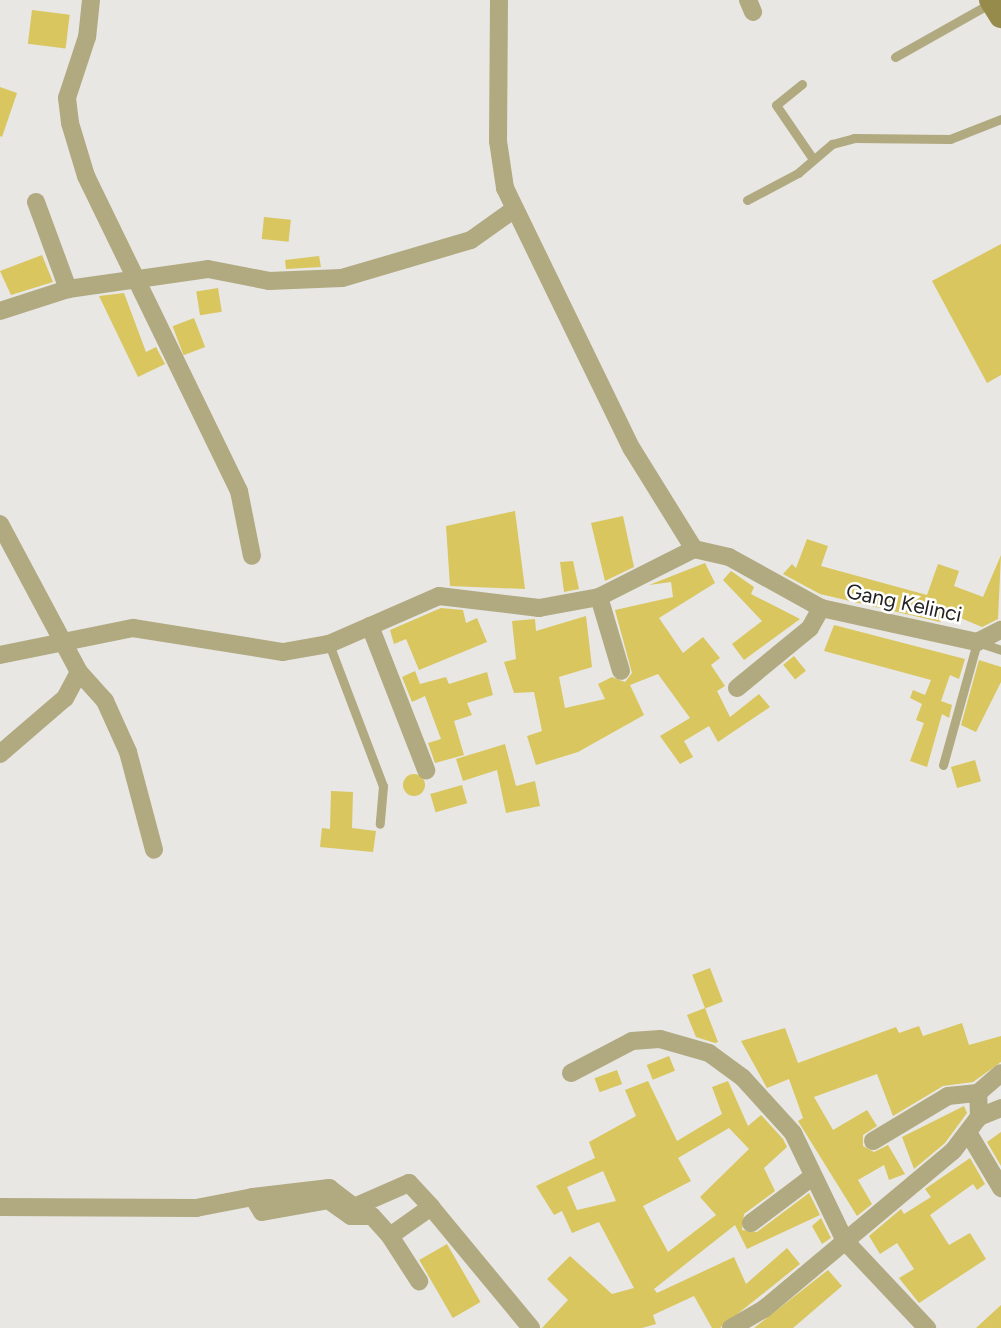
<!DOCTYPE html>
<html>
<head>
<meta charset="utf-8">
<style>
  body { margin:0 }
  #map { position:relative; width:1001px; height:1328px; overflow:hidden; background:#e8e7e3; font-family:Figtree,sans-serif }
  div>[style] { position:absolute }
  [style*='--x'] { left:calc(var(--x)*1px); top:calc(var(--y)*1px); width:calc(var(--w)*1px); rotate:calc(var(--a)*1deg) }
  .building>* { inset:0; background:#d9c65e; transform-origin:0 0 }
  .round { border-radius:50% }
  .lane>* { height:9px; margin:-4.5px; padding:0 4.5px; transform-origin:4.5px; border-radius:4.5px; background:#b1a980 }
  .street>* { height:18px; margin:-9px; padding:0 9px; transform-origin:9px; border-radius:9px; background:#b1a980 }
  .secondary>* { height:24px; margin:-12px; padding:0 12px; transform-origin:12px; border-radius:12px; background:#978b4b }
  span { translate:-50% -50%; white-space:nowrap; text-align:center; line-height:1.15; -webkit-text-stroke:5px #fff; paint-order:stroke }
  .street-label { font-size:21px; color:#232321 }
</style>
</head>
<body>
<div id="map">
  <div class="building">
    <i style="left:32px;top:10px;width:38px;height:34px;rotate:7deg"></i>
    <i style="clip-path:polygon(0 87px,17px 93px,2px 137px,0 136px)"></i>
    <i style="left:264px;top:217px;width:27px;height:22px;rotate:6deg"></i>
    <i style="clip-path:polygon(1001px 244px,1001px 375px,987px 383px,932px 281px)"></i>
    <i style="clip-path:polygon(42px 255px,53px 282px,11px 295px,0 271px)"></i>
    <i style="clip-path:polygon(319px 256px,321px 267px,286px 269px,285px 260px)"></i>
    <i style="left:218px;top:288px;width:24px;height:22px;rotate:81deg"></i>
    <i style="clip-path:polygon(124px 293px,146px 352px,156px 347px,165px 364px,138px 377px,99px 296px)"></i>
    <i style="left:194px;top:318px;width:31px;height:23px;rotate:69deg"></i>
    <i style="clip-path:polygon(515px 511px,525px 589px,450px 586px,446px 526px)"></i>
    <i style="clip-path:polygon(623px 516px,634px 567px,605px 581px,591px 523px)"></i>
    <i style="clip-path:polygon(807px 539px,828px 546px,821px 566px,927px 595px,938px 564px,959px 571px,954px 586px,983px 597px,1001px 555px,998px 619px,982px 627px,944px 611px,940px 622px,820px 594px,783px 574px,792px 564px,796px 568px)"></i>
    <i style="clip-path:polygon(573px 561px,579px 589px,564px 592px,560px 562px)"></i>
    <i style="clip-path:polygon(705px 563px,715px 583px,659px 618px,683px 653px,703px 637px,720px 658px,711px 665px,725px 686px,717px 691px,730px 717px,759px 694px,770px 707px,718px 742px,709px 726px,684px 741px,693px 757px,680px 764px,660px 736px,690px 718px,658px 674px,630px 685px,644px 715px,578px 752px,536px 765px,527px 736px,542px 731px,534px 692px,514px 693px,504px 662px,516px 659px,512px 621px,535px 619px,536px 631px,586px 616px,592px 667px,559px 677px,565px 708px,605px 699px,598px 684px,612px 677px,625px 682px,632px 673px,615px 610px,673px 597px,671px 582px,649px 585px)"></i>
    <i style="clip-path:polygon(731px 571px,754px 587px,751px 594px,800px 619px,744px 660px,732px 644px,762px 621px,723px 580px)"></i>
    <i style="clip-path:polygon(441px 608px,463px 610px,466px 623px,477px 618px,487px 642px,419px 670px,406px 639px,394px 644px,390px 630px)"></i>
    <i style="clip-path:polygon(834px 625px,965px 659px,959px 679px,950px 675px,941px 701px,952px 705px,949px 718px,942px 714px,927px 767px,910px 761px,924px 723px,916px 720px,922px 704px,910px 698px,913px 690px,925px 695px,931px 680px,824px 651px)"></i>
    <i style="left:794px;top:656px;width:19px;height:14px;rotate:51deg"></i>
    <i style="clip-path:polygon(979px 660px,1001px 667px,1001px 682px,976px 732px,961px 725px)"></i>
    <i style="clip-path:polygon(415px 671px,420px 684px,446px 677px,449px 684px,487px 672px,493px 695px,467px 703px,472px 715px,454px 721px,464px 755px,435px 763px,428px 743px,441px 739px,425px 696px,412px 702px,402px 677px)"></i>
    <i style="clip-path:polygon(505px 744px,516px 786px,535px 781px,540px 806px,506px 813px,497px 770px,463px 781px,456px 759px)"></i>
    <i style="left:975px;top:760px;width:22px;height:25px;rotate:74deg"></i>
    <i class="round" style="left:403px;top:774px;width:22px;height:22px"></i>
    <i style="left:462px;top:785px;width:19px;height:33px;rotate:74deg"></i>
    <i style="clip-path:polygon(331px 791px,353px 792px,352px 828px,376px 831px,373px 852px,320px 847px,322px 828px,330px 829px)"></i>
    <i style="left:710px;top:968px;width:36px;height:19px;rotate:69deg"></i>
    <i style="clip-path:polygon(705px 1008px,718px 1042px,715px 1043px,696px 1037px,687px 1015px)"></i>
    <i style="clip-path:polygon(962px 1023px,969px 1045px,1001px 1036px,1001px 1062px,973px 1082px,943px 1086px,893px 1116px,877px 1074px,814px 1097px,833px 1130px,867px 1110px,877px 1126px,863px 1135px,863px 1146px,874px 1152px,888px 1145px,905px 1174px,889px 1180px,884px 1165px,858px 1180px,872px 1204px,857px 1216px,798px 1121px,803px 1118px,789px 1079px,767px 1088px,741px 1041px,785px 1028px,798px 1063px,896px 1027px,899px 1033px,919px 1026px,923px 1036px)"></i>
    <i style="left:669px;top:1056px;width:16px;height:24px;rotate:68deg"></i>
    <i style="left:617px;top:1070px;width:15px;height:24px;rotate:70deg"></i>
    <i style="clip-path:polygon(evenodd,648px 1081px,677px 1141px,722px 1114px,712px 1087px,728px 1081px,748px 1126px,761px 1115px,783px 1139px,787px 1147px,764px 1168px,775px 1191px,744px 1214px,742px 1230px,757px 1232px,809px 1193px,820px 1215px,747px 1249px,735px 1225px,654px 1289px,657px 1293px,734px 1257px,746px 1284px,787px 1248px,800px 1264px,720px 1328px,712px 1328px,694px 1296px,653px 1315px,656px 1324px,642px 1328px,542px 1328px,568px 1300px,547px 1279px,570px 1256px,612px 1294px,634px 1288px,599px 1222px,572px 1233px,562px 1211px,554px 1215px,536px 1186px,595px 1158px,589px 1142px,636px 1116px,625px 1090px,648px 1081px,729px 1128px,749px 1149px,700px 1197px,716px 1215px,668px 1252px,643px 1206px,691px 1181px,678px 1158px,729px 1128px,648px 1081px,603px 1171px,616px 1201px,577px 1210px,567px 1187px,603px 1171px)"></i>
    <i style="clip-path:polygon(964px 1106px,967px 1113px,945px 1143px,914px 1169px,902px 1137px)"></i>
    <i style="clip-path:polygon(1001px 1132px,1001px 1166px,987px 1142px)"></i>
    <i style="clip-path:polygon(970px 1158px,985px 1184px,977px 1190px,973px 1184px,930px 1215px,949px 1245px,970px 1233px,986px 1259px,919px 1303px,899px 1278px,914px 1269px,897px 1243px,880px 1254px,869px 1236px,901px 1209px,904px 1214px,931px 1197px,925px 1189px)"></i>
    <i style="clip-path:polygon(821px 1218px,831px 1238px,822px 1244px,812px 1226px)"></i>
    <i style="left:447px;top:1244px;width:67px;height:32px;rotate:60deg"></i>
    <i style="clip-path:polygon(828px 1270px,842px 1286px,793px 1328px,754px 1328px)"></i>
    <i style="clip-path:polygon(1001px 1305px,1001px 1328px,976px 1328px)"></i>
  </div>
  <div class="lane">
    <i style="--x:895;--y:57;--w:110;--a:-29.4"></i>
    <i style="--x:802;--y:84;--w:33;--a:141"></i>
    <i style="--x:776;--y:105;--w:65;--a:55.6"></i>
    <i style="--x:747;--y:200;--w:58;--a:-27.9"></i>
    <i style="--x:798;--y:173;--w:45;--a:-40.5"></i>
    <i style="--x:832;--y:144;--w:23;--a:-15"></i>
    <i style="--x:854;--y:138;--w:96;--a:0.6"></i>
    <i style="--x:950;--y:139;--w:55;--a:-21.4"></i>
    <i style="--x:329;--y:644;--w:152;--a:69.2"></i>
    <i style="--x:383;--y:786;--w:38;--a:95"></i>
    <i style="--x:943;--y:765;--w:128;--a:-74.5"></i>
    <i style="--x:977;--y:642;--w:25;--a:18"></i>
  </div>
  <div class="street">
    <i style="--x:91;--y:0;--w:37;--a:96"></i>
    <i style="--x:87;--y:37;--w:64;--a:108.2"></i>
    <i style="--x:67;--y:98;--w:25;--a:83"></i>
    <i style="--x:70;--y:123;--w:55;--a:73.2"></i>
    <i style="--x:86;--y:176;--w:350;--a:64.1"></i>
    <i style="--x:239;--y:491;--w:66;--a:78.7"></i>
    <i style="--x:499;--y:0;--w:141;--a:90.4"></i>
    <i style="--x:498;--y:141;--w:48;--a:81.5"></i>
    <i style="--x:505;--y:188;--w:290;--a:64.1"></i>
    <i style="--x:632;--y:449;--w:118;--a:58.2"></i>
    <i style="--x:748;--y:0;--w:13;--a:67"></i>
    <i style="--x:36;--y:202;--w:93;--a:69.8"></i>
    <i style="--x:0;--y:311;--w:71;--a:-17.9"></i>
    <i style="--x:68;--y:289;--w:141;--a:-8.1"></i>
    <i style="--x:208;--y:269;--w:62;--a:11.1"></i>
    <i style="--x:269;--y:281;--w:73;--a:-2.4"></i>
    <i style="--x:342;--y:278;--w:134;--a:-16.4"></i>
    <i style="--x:471;--y:240;--w:52;--a:-35.5"></i>
    <i style="--x:0;--y:524;--w:168;--a:61.9"></i>
    <i style="--x:79;--y:672;--w:30;--a:118"></i>
    <i style="--x:65;--y:698;--w:86;--a:139.3"></i>
    <i style="--x:694;--y:549;--w:36;--a:13"></i>
    <i style="--x:729;--y:557;--w:105;--a:29"></i>
    <i style="--x:821;--y:608;--w:160;--a:12.3"></i>
    <i style="--x:977;--y:642;--w:27;--a:-27"></i>
    <i style="--x:599;--y:597;--w:77;--a:73.4"></i>
    <i style="--x:370;--y:626;--w:155;--a:68.7"></i>
    <i style="--x:0;--y:655;--w:136;--a:-11.5"></i>
    <i style="--x:133;--y:628;--w:152;--a:9.1"></i>
    <i style="--x:283;--y:652;--w:47;--a:-9.9"></i>
    <i style="--x:329;--y:644;--w:120;--a:-23.6"></i>
    <i style="--x:439;--y:596;--w:101;--a:6.8"></i>
    <i style="--x:539;--y:608;--w:61;--a:-10.4"></i>
    <i style="--x:599;--y:597;--w:106;--a:-26.8"></i>
    <i style="--x:79;--y:672;--w:39;--a:48"></i>
    <i style="--x:105;--y:701;--w:56;--a:65.7"></i>
    <i style="--x:128;--y:752;--w:101;--a:75.1"></i>
    <i style="--x:737;--y:688;--w:94;--a:-39.4"></i>
    <i style="--x:810;--y:628;--w:23;--a:-61"></i>
    <i style="--x:571;--y:1073;--w:69;--a:-27.7"></i>
    <i style="--x:632;--y:1041;--w:28;--a:-4"></i>
    <i style="--x:660;--y:1039;--w:51;--a:15.9"></i>
    <i style="--x:709;--y:1053;--w:42;--a:36.3"></i>
    <i style="--x:743;--y:1078;--w:74;--a:47.7"></i>
    <i style="--x:793;--y:1133;--w:120;--a:64.3"></i>
    <i style="--x:845;--y:1241;--w:120;--a:46.7"></i>
    <i style="--x:979;--y:1117;--w:24;--a:-22"></i>
    <i style="--x:969;--y:1134;--w:63;--a:59.3"></i>
    <i style="--x:873;--y:1141;--w:87;--a:-31"></i>
    <i style="--x:948;--y:1096;--w:30;--a:-6"></i>
    <i style="--x:253;--y:1197;--w:77;--a:-6.8"></i>
    <i style="--x:329;--y:1188;--w:31;--a:37"></i>
    <i style="--x:354;--y:1207;--w:60;--a:-23.6"></i>
    <i style="--x:409;--y:1183;--w:33;--a:47"></i>
    <i style="--x:0;--y:1207;--w:196;--a:0.3"></i>
    <i style="--x:196;--y:1208;--w:58;--a:-10.9"></i>
    <i style="--x:253;--y:1197;--w:17;--a:59"></i>
    <i style="--x:262;--y:1212;--w:67;--a:-10.3"></i>
    <i style="--x:328;--y:1200;--w:28;--a:35"></i>
    <i style="--x:351;--y:1216;--w:21;--a:0"></i>
    <i style="--x:372;--y:1216;--w:27;--a:48"></i>
    <i style="--x:390;--y:1236;--w:50;--a:-35.3"></i>
    <i style="--x:431;--y:1207;--w:157;--a:50.4"></i>
    <i style="--x:751;--y:1223;--w:76;--a:-37"></i>
    <i style="--x:390;--y:1236;--w:54;--a:57.2"></i>
    <i style="--x:731;--y:1328;--w:38;--a:-30"></i>
    <i style="--x:764;--y:1309;--w:246;--a:-39.9"></i>
    <i style="--x:953;--y:1151;--w:43;--a:-52.6"></i>
    <i style="--x:979;--y:1117;--w:24;--a:-92"></i>
    <i style="--x:978;--y:1093;--w:30;--a:-41"></i>
  </div>
  <div class="secondary">
    <i style="--x:991;--y:0;--w:19;--a:58"></i>
  </div>
  <div class="street-label">
    <span style="left:904px;top:603px;rotate:12deg">Gang Kelinci</span>
  </div>
</div>
</body>
</html>
